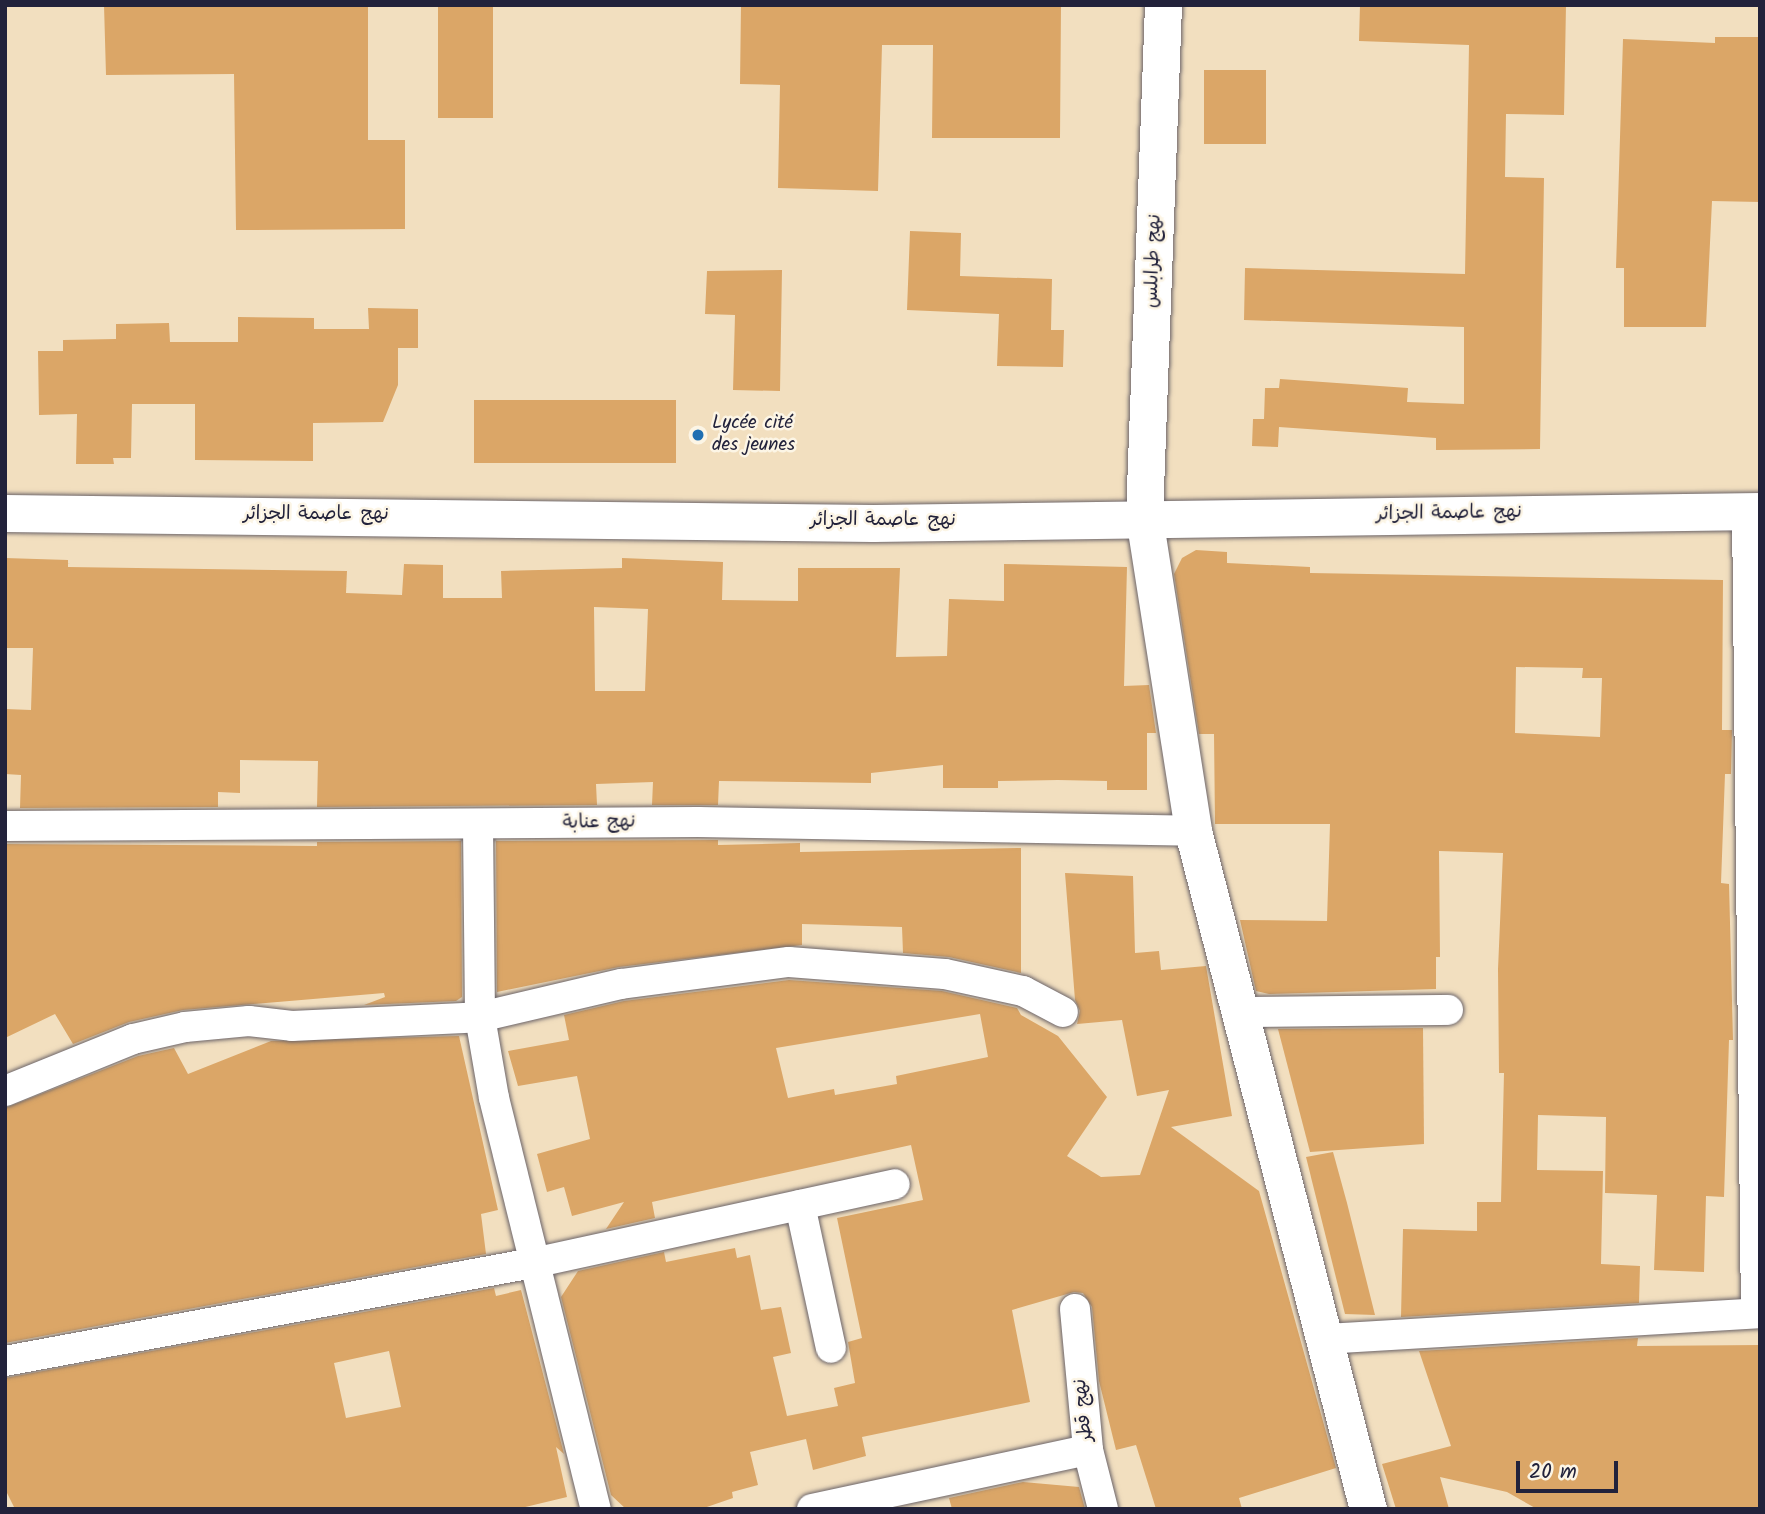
<!DOCTYPE html>
<html>
<head>
<meta charset="utf-8">
<style>
  body { margin:0 }
  #map { position:relative; width:1765px; height:1514px; overflow:hidden; background:#f2dfbf; font-family:Kalam,"Playpen Sans Arabic",sans-serif }
  div>[style] { position:absolute }
  [style*='--x'] { left:calc(var(--x)*1px); top:calc(var(--y)*1px); width:calc(var(--w)*1px); rotate:calc(var(--a)*1deg) }
  .building>* { inset:0; background:#dba667; transform-origin:0 0 }
  .roads { filter:drop-shadow(0 0 2px #6b6469) drop-shadow(0 0 2px #6b6469) }
  .minor>* { height:30px; margin:-15px; padding:0 15px; transform-origin:15px; border-radius:15px; background:#fff }
  .tertiary>* { height:37px; margin:-18.5px; padding:0 18.5px; transform-origin:18.5px; border-radius:18.5px; background:#fff }
  .dots>* { width:19px; height:19px; translate:-50% -50%; box-sizing:border-box; border:4px solid #fcf5e5; border-radius:50% }
  span { translate:-50% -50%; white-space:nowrap; text-align:center; line-height:1.15; -webkit-text-stroke:5px #fcf5e5; paint-order:stroke }
  .street-label { font-size:19px; color:#22223b }
  .poi-label { font-size:19px; color:#22223b }
  .left { translate:0 -50%; text-align:left }
  .frame { position:absolute; inset:0; border:7px solid #22223b; pointer-events:none }
  .scale { position:absolute; left:1516px; top:1461px; width:102px; height:32px; box-sizing:border-box; border:4px solid #22223b; border-top:0; padding-left:9px; font-size:21px; line-height:24px; white-space:nowrap; color:#22223b; -webkit-text-stroke:5px #fcf5e5; paint-order:stroke }
</style>
</head>
<body>
<div id="map">
  <div class="building">
    <i style="clip-path:polygon(104px 5px,368px 5px,368px 140px,405px 140px,405px 229px,236px 230px,234px 74px,106px 75px)"></i>
    <i style="left:438px;top:5px;width:55px;height:113px"></i>
    <i style="clip-path:polygon(741px 5px,1061px 5px,1060px 138px,932px 138px,933px 45px,882px 45px,878px 191px,778px 188px,780px 85px,740px 84px)"></i>
    <i style="clip-path:polygon(1360px 5px,1566px 5px,1564px 115px,1506px 114px,1505px 177px,1544px 178px,1540px 449px,1436px 450px,1436px 438px,1279px 427px,1278px 447px,1252px 446px,1253px 419px,1264px 419px,1265px 388px,1279px 388px,1280px 379px,1408px 388px,1407px 402px,1464px 404px,1464px 327px,1244px 320px,1245px 268px,1465px 274px,1469px 45px,1359px 41px)"></i>
    <i style="clip-path:polygon(1715px 37px,1760px 37px,1760px 202px,1712px 201px,1706px 327px,1624px 327px,1624px 268px,1616px 268px,1623px 39px,1715px 43px)"></i>
    <i style="left:1266px;top:70px;width:74px;height:62px;rotate:90deg"></i>
    <i style="clip-path:polygon(910px 231px,961px 233px,960px 276px,1052px 279px,1051px 330px,1064px 330px,1063px 367px,997px 366px,999px 314px,907px 310px)"></i>
    <i style="clip-path:polygon(782px 270px,780px 391px,733px 390px,735px 315px,705px 314px,707px 271px)"></i>
    <i style="clip-path:polygon(368px 308px,418px 309px,418px 348px,398px 348px,398px 385px,383px 422px,313px 423px,313px 461px,195px 460px,195px 404px,132px 404px,131px 458px,113px 458px,114px 464px,76px 464px,77px 414px,39px 415px,38px 351px,63px 351px,63px 340px,116px 339px,116px 324px,169px 323px,170px 342px,238px 342px,238px 317px,314px 318px,314px 329px,369px 329px)"></i>
    <i style="left:676px;top:400px;width:63px;height:202px;rotate:90deg"></i>
    <i style="clip-path:polygon(evenodd,1196px 550px,1227px 552px,1227px 563px,1310px 567px,1310px 573px,1723px 580px,1722px 730px,1732px 730px,1731px 774px,1725px 774px,1721px 883px,1729px 884px,1733px 1040px,1729px 1040px,1724px 1197px,1706px 1196px,1704px 1272px,1654px 1270px,1657px 1195px,1605px 1193px,1606px 1117px,1538px 1115px,1537px 1170px,1603px 1171px,1601px 1264px,1640px 1266px,1639px 1303px,1401px 1317px,1403px 1229px,1477px 1231px,1477px 1202px,1501px 1202px,1504px 1073px,1499px 1073px,1498px 969px,1503px 853px,1439px 851px,1440px 957px,1436px 957px,1436px 989px,1269px 994px,1256px 991px,1240px 920px,1327px 921px,1330px 824px,1215px 824px,1214px 734px,1199px 734px,1174px 574px,1182px 558px,1196px 550px,1516px 667px,1583px 668px,1582px 678px,1602px 678px,1600px 737px,1515px 733px,1516px 667px)"></i>
    <i style="clip-path:polygon(evenodd,5px 558px,68px 560px,68px 567px,347px 571px,346px 593px,402px 595px,404px 564px,443px 565px,443px 598px,502px 598px,501px 571px,622px 568px,622px 558px,723px 562px,722px 600px,798px 601px,798px 568px,900px 568px,896px 657px,947px 656px,949px 599px,1004px 601px,1004px 564px,1127px 567px,1124px 686px,1149px 685px,1156px 733px,1147px 733px,1147px 790px,1107px 790px,1107px 781px,1058px 780px,998px 781px,998px 788px,943px 788px,943px 765px,871px 773px,871px 783px,719px 781px,718px 805px,652px 805px,653px 782px,596px 784px,597px 805px,317px 807px,318px 761px,240px 760px,240px 793px,218px 792px,218px 807px,20px 808px,21px 775px,5px 774px,5px 709px,31px 710px,33px 648px,5px 648px,5px 558px,594px 607px,648px 609px,645px 691px,595px 691px,594px 607px)"></i>
    <i style="clip-path:polygon(718px 840px,718px 845px,800px 843px,800px 852px,1021px 848px,1021px 973px,949px 957px,903px 953px,902px 927px,802px 924px,802px 945px,619px 967px,497px 992px,496px 841px)"></i>
    <i style="clip-path:polygon(461px 841px,462px 997px,456px 1001px,364px 1005px,385px 997px,384px 993px,183px 1010px,129px 1022px,73px 1044px,55px 1014px,5px 1038px,5px 844px,317px 846px,317px 842px)"></i>
    <i style="clip-path:polygon(evenodd,1065px 873px,1133px 876px,1135px 953px,1159px 951px,1161px 970px,1206px 966px,1232px 1116px,1171px 1127px,1259px 1191px,1336px 1468px,1239px 1498px,1242px 1509px,1156px 1509px,1136px 1445px,1116px 1450px,1099px 1381px,1092px 1307px,1083px 1293px,1074px 1292px,1012px 1310px,1030px 1402px,862px 1437px,866px 1456px,813px 1470px,806px 1439px,750px 1452px,758px 1485px,732px 1492px,733px 1498px,701px 1509px,626px 1509px,611px 1495px,561px 1297px,578px 1271px,664px 1252px,666px 1262px,735px 1248px,737px 1258px,750px 1255px,761px 1310px,781px 1307px,791px 1353px,773px 1357px,787px 1416px,838px 1406px,834px 1388px,855px 1383px,848px 1342px,862px 1338px,837px 1218px,923px 1200px,911px 1145px,652px 1202px,655px 1218px,606px 1229px,624px 1202px,572px 1216px,564px 1187px,547px 1192px,537px 1154px,590px 1139px,577px 1076px,518px 1086px,508px 1051px,569px 1040px,564px 1015px,624px 1001px,789px 980px,942px 991px,1017px 1008px,1021px 1015px,1058px 1036px,1107px 1097px,1067px 1156px,1101px 1177px,1140px 1175px,1169px 1090px,1137px 1096px,1122px 1020px,1077px 1024px,1080px 1011px,1075px 1000px,1065px 873px,980px 1014px,988px 1057px,896px 1076px,897px 1084px,835px 1095px,834px 1089px,788px 1098px,776px 1048px,980px 1014px)"></i>
    <i style="clip-path:polygon(1423px 1028px,1424px 1144px,1310px 1152px,1278px 1029px)"></i>
    <i style="clip-path:polygon(459px 1036px,498px 1210px,481px 1214px,486px 1254px,5px 1343px,5px 1108px,138px 1056px,174px 1048px,188px 1074px,271px 1041px)"></i>
    <i style="clip-path:polygon(1333px 1152px,1347px 1203px,1375px 1315px,1345px 1314px,1306px 1157px)"></i>
    <i style="clip-path:polygon(evenodd,494px 1288px,496px 1296px,521px 1290px,564px 1454px,556px 1447px,567px 1497px,517px 1509px,15px 1509px,5px 1489px,5px 1378px,494px 1288px,389px 1351px,401px 1407px,346px 1418px,334px 1363px,389px 1351px)"></i>
    <i style="clip-path:polygon(1638px 1338px,1637px 1346px,1760px 1345px,1760px 1509px,1537px 1509px,1507px 1492px,1440px 1477px,1449px 1509px,1396px 1509px,1382px 1464px,1451px 1446px,1419px 1351px)"></i>
    <i style="clip-path:polygon(1023px 1482px,1079px 1487px,1085px 1509px,952px 1509px,949px 1498px)"></i>
  </div>
  <div class="roads">
    <div class="minor">
      <i style="--x:1747;--y:511;--w:802;--a:89.36"></i>
      <i style="--x:478;--y:825;--w:192;--a:89.4"></i>
      <i style="--x:480;--y:1017;--w:82;--a:80.2"></i>
      <i style="--x:494;--y:1098;--w:423;--a:76.1"></i>
      <i style="--x:5;--y:826;--w:693;--a:-0.33"></i>
      <i style="--x:698;--y:822;--w:495;--a:1"></i>
      <i style="--x:1241;--y:1012;--w:207;--a:-0.6"></i>
      <i style="--x:5;--y:1091;--w:138;--a:-22.1"></i>
      <i style="--x:133;--y:1039;--w:53;--a:-13"></i>
      <i style="--x:185;--y:1027;--w:64;--a:-5.4"></i>
      <i style="--x:249;--y:1021;--w:43;--a:6.6"></i>
      <i style="--x:292;--y:1026;--w:188;--a:-2.7"></i>
      <i style="--x:480;--y:1017;--w:145;--a:-13.2"></i>
      <i style="--x:621;--y:984;--w:169;--a:-7.5"></i>
      <i style="--x:789;--y:962;--w:156;--a:4.4"></i>
      <i style="--x:945;--y:974;--w:80;--a:12.3"></i>
      <i style="--x:1023;--y:991;--w:45;--a:27.7"></i>
      <i style="--x:800;--y:1205;--w:146;--a:77.8"></i>
      <i style="--x:1075;--y:1309;--w:142;--a:84.7"></i>
      <i style="--x:1088;--y:1450;--w:61;--a:75.7"></i>
      <i style="--x:1325;--y:1339;--w:436;--a:-3.4"></i>
      <i style="--x:5;--y:1361;--w:542;--a:-10.52"></i>
      <i style="--x:538;--y:1262;--w:365;--a:-12.3"></i>
      <i style="--x:812;--y:1509;--w:282;--a:-12.1"></i>
    </div>
    <div class="tertiary">
      <i style="--x:1163;--y:5;--w:512;--a:92.13"></i>
      <i style="--x:1144;--y:517;--w:318;--a:81.1"></i>
      <i style="--x:1193;--y:831;--w:700;--a:75.53"></i>
      <i style="--x:5;--y:513;--w:868;--a:0.66"></i>
      <i style="--x:873;--y:523;--w:887;--a:-0.78"></i>
    </div>
  </div>
  <div class="dots">
    <i style="left:698px;top:435px;background:#1f6fb2"></i>
  </div>
  <div class="street-label">
    <span style="left:1154px;top:261px;rotate:-88deg">نهج طرابلس</span>
    <span style="left:1449px;top:514px;rotate:-1deg">نهج عاصمة الجزائر</span>
    <span style="left:316px;top:515px">نهج عاصمة الجزائر</span>
    <span style="left:883px;top:521px">نهج عاصمة الجزائر</span>
    <span style="left:599px;top:823px;rotate:-1deg">نهج عنابة</span>
    <span style="left:1084px;top:1410px;rotate:-96deg">نهج قطر</span>
  </div>
  <div class="poi-label">
    <span class="left" style="left:712px;top:435px">Lycée cité<br>des jeunes</span>
  </div>
  <div class="frame"></div>
  <div class="scale">20 m</div>
</div>
</body>
</html>
